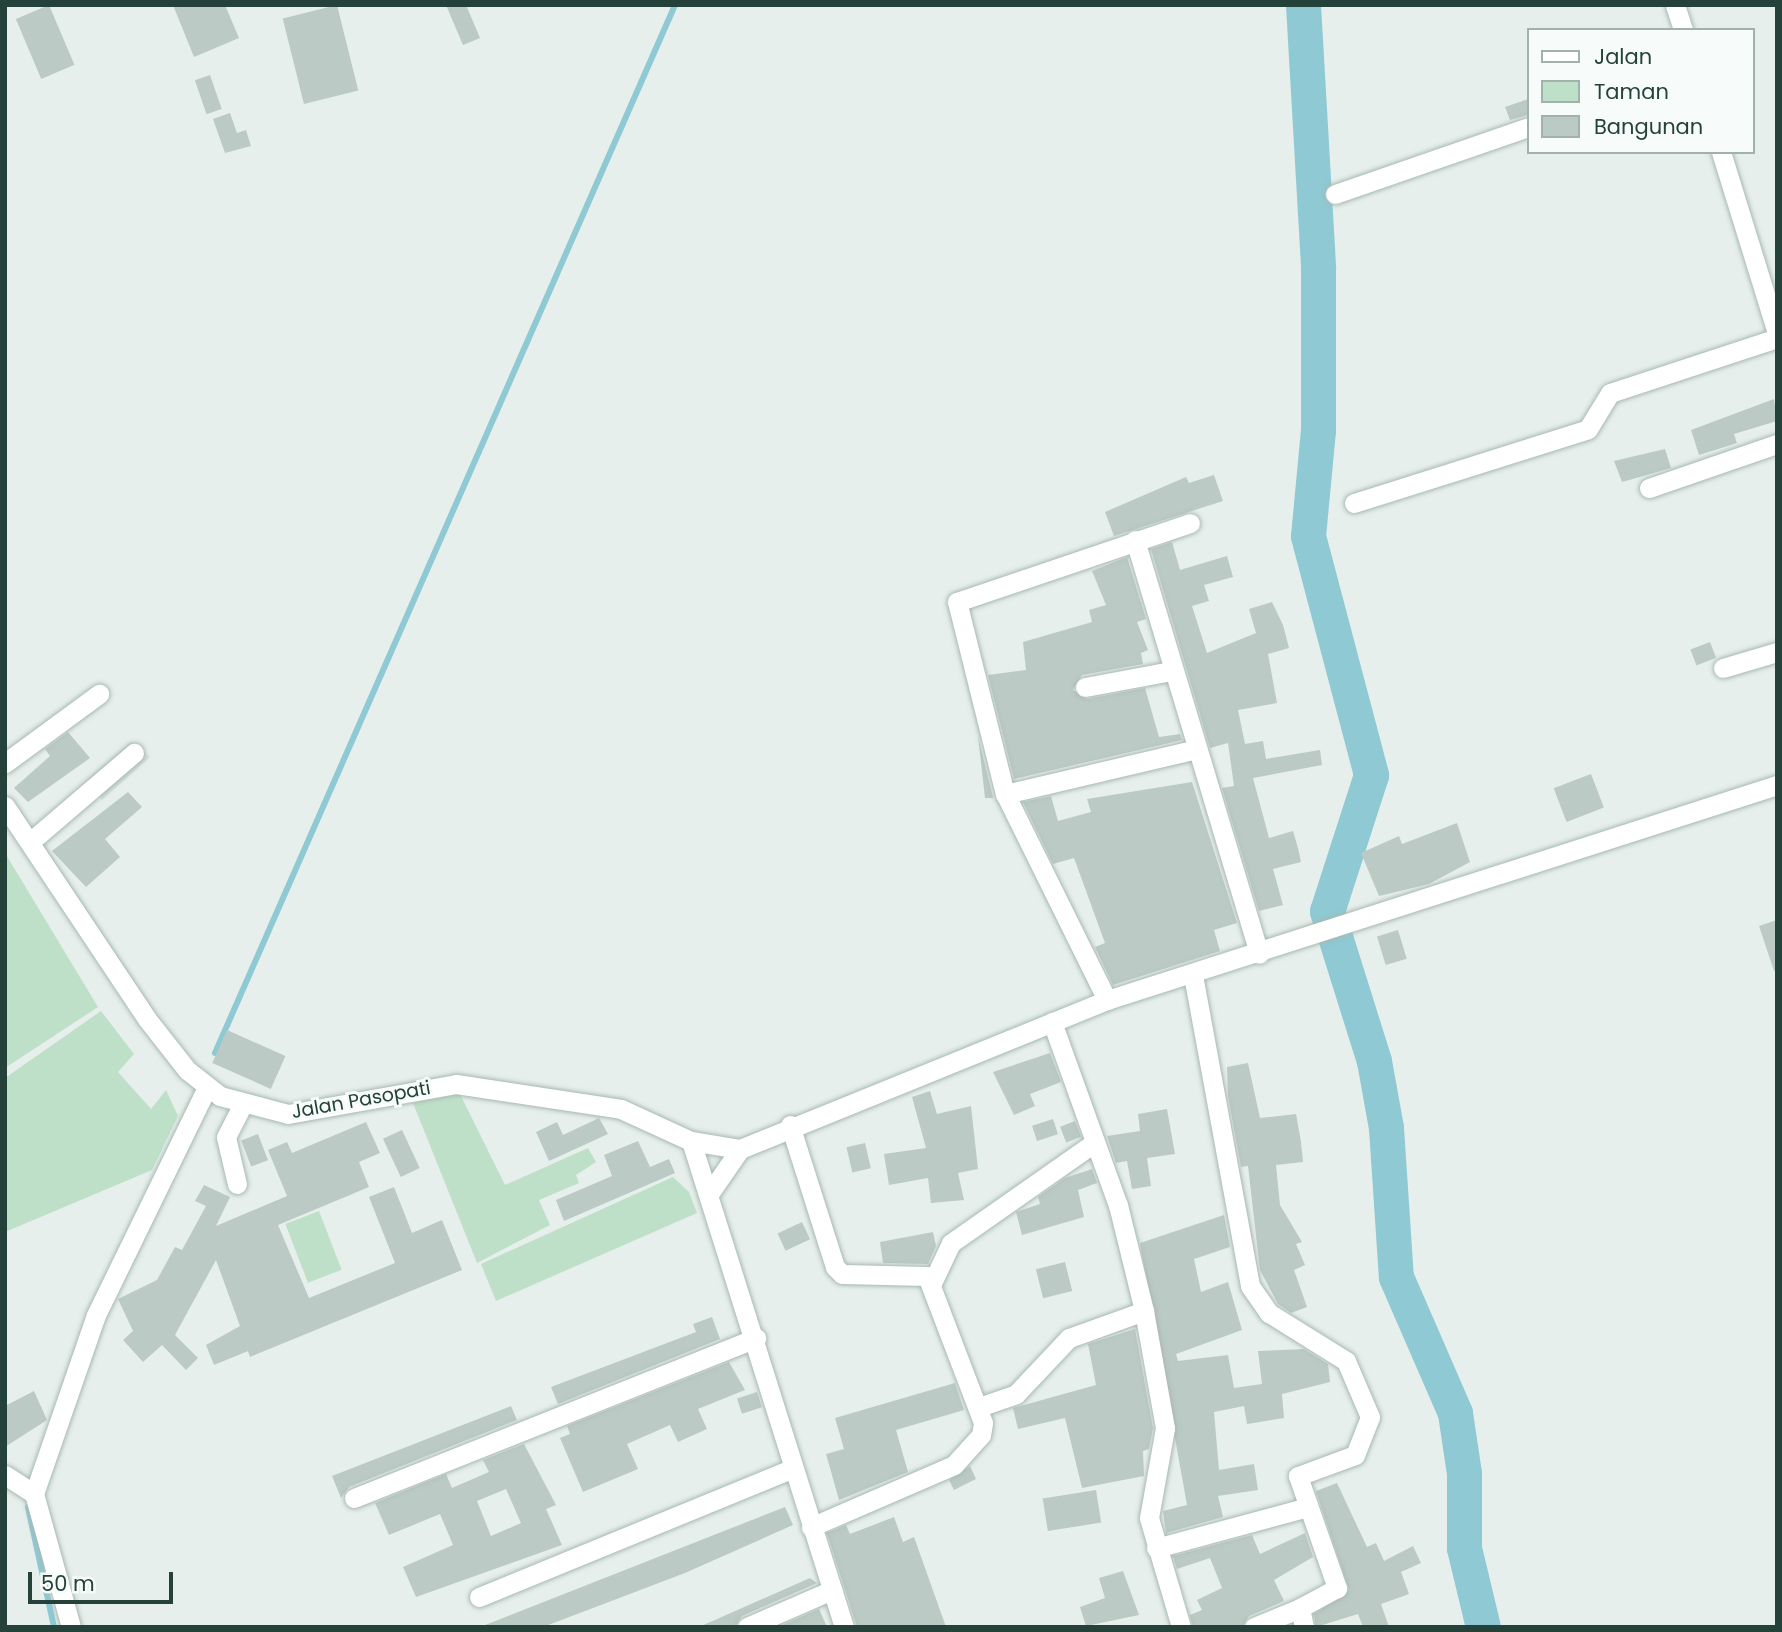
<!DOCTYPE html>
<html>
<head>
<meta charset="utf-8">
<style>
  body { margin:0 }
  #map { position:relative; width:1782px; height:1632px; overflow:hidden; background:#e6efeb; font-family:Poppins,sans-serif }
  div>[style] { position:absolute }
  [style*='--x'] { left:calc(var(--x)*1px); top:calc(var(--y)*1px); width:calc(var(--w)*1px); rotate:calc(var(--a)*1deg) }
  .built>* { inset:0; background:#d4dfda }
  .green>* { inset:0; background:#bfe0c8; transform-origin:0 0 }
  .stream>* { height:6px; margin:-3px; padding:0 3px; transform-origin:3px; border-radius:3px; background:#8ec9d4 }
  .river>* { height:35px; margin:-17.5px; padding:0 17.5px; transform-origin:17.5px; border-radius:17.5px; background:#8ec9d4 }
  .building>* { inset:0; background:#bbcac4; transform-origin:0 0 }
  .roads { filter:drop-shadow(0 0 2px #a8b8b2) drop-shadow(0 0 2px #a8b8b2) }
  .minor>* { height:19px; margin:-9.5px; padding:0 9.5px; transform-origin:9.5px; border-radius:9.5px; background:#fff }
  span { translate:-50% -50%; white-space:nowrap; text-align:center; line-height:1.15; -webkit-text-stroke:6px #f7fbf9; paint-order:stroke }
  .street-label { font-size:19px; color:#24423a }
  .frame { position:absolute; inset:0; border:7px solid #24423a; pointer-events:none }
  .legend { position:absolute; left:1527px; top:28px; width:228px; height:126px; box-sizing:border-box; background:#f7fbf9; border:2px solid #a3b1ad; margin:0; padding:9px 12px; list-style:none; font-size:21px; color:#24423a }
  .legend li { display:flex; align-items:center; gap:14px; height:35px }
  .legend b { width:35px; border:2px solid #a3b1ad }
  .scale { position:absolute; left:28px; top:1572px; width:145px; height:32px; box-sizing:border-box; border:4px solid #24423a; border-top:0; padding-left:9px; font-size:21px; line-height:24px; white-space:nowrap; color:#24423a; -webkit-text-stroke:5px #f7fbf9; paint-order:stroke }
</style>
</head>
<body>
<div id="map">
  <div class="built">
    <i style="clip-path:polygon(131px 742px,150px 757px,102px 800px,88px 779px)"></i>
  </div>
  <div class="green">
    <i style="clip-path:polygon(5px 853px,98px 1007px,5px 1068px)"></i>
    <i style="clip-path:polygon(101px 1011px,134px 1054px,118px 1072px,151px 1109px,166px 1090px,178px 1116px,152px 1170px,5px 1232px,5px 1078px)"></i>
    <i style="clip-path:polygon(460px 1094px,505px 1185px,588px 1148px,596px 1162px,576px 1175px,579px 1183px,539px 1200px,550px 1225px,477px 1263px,413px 1103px)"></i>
    <i style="clip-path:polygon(673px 1177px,689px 1192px,697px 1213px,496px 1301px,481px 1264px)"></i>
    <i style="left:319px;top:1211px;width:63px;height:36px;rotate:69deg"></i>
  </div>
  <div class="stream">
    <i style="--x:215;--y:1053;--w:1145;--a:-66.3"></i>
    <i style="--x:28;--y:1507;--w:123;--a:77.8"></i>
  </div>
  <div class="river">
    <i style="--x:1303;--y:5;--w:264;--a:86.7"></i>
    <i style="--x:1318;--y:269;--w:161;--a:90"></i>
    <i style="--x:1318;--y:430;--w:106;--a:95.4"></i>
    <i style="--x:1308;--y:536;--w:247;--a:75.2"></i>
    <i style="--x:1371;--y:775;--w:143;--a:107.9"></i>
    <i style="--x:1327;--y:911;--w:157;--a:72.6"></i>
    <i style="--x:1374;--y:1061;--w:68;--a:79.8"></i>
    <i style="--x:1386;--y:1128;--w:149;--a:86.2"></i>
    <i style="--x:1396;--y:1277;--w:148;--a:66.5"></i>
    <i style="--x:1455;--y:1413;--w:61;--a:81.5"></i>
    <i style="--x:1464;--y:1473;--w:75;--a:90"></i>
    <i style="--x:1464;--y:1548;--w:81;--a:76.5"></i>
  </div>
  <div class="building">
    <i style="left:49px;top:5px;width:65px;height:36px;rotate:67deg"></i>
    <i style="clip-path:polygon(173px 5px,225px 5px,239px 38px,194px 57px)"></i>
    <i style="left:337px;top:5px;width:88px;height:56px;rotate:76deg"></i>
    <i style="clip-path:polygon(446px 5px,466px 5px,480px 38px,463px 45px)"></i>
    <i style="left:210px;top:75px;width:36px;height:16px;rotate:71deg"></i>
    <i style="clip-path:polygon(1528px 99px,1528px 115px,1510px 120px,1505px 107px)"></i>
    <i style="clip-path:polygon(230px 113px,237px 133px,246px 130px,251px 146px,225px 153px,213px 119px)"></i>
    <i style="clip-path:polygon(1774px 399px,1777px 421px,1734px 434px,1737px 443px,1699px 455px,1691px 430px)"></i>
    <i style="clip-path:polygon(1665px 449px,1671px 468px,1622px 482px,1614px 461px)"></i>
    <i style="clip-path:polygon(1214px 475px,1223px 501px,1114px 536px,1105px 512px,1186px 477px,1189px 483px)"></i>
    <i style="clip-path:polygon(1172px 542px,1180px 570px,1227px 556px,1233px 577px,1204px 585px,1209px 601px,1192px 606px,1207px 653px,1256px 633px,1249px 609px,1272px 602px,1283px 625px,1289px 648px,1268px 654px,1277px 703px,1238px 710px,1245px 744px,1263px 741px,1266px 759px,1320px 750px,1322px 765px,1253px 778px,1269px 838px,1293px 831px,1298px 848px,1301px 862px,1273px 869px,1283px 905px,1259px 911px,1222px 788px,1234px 786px,1228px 743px,1210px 748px,1151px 549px)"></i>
    <i style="clip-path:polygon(1127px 557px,1146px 619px,1137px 622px,1148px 650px,1141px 653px,1143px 664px,1082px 675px,1073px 690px,1087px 699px,1145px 688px,1159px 737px,1180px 734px,1182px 740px,1014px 779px,988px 675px,1026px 670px,1023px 642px,1092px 622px,1089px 610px,1106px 605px,1092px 571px)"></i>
    <i style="left:1710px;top:642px;width:17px;height:21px;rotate:69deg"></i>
    <i style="clip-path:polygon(68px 732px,90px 758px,28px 802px,14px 788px,50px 756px,45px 749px)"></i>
    <i style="clip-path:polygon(978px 736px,993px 797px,993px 798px,985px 798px)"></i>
    <i style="left:1591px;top:774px;width:36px;height:40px;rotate:69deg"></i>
    <i style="clip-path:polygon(1192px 782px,1237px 923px,1214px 930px,1220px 951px,1113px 985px,1095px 947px,1105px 943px,1074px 858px,1053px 864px,1023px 802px,1051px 796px,1058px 821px,1091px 812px,1087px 799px)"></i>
    <i style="clip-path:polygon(128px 792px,142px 807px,105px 839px,120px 857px,86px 887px,52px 851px)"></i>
    <i style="clip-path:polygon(1457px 823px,1470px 862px,1429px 884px,1379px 896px,1361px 853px,1399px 836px,1402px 844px)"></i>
    <i style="clip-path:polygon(1777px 920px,1777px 970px,1774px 971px,1759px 926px)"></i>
    <i style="left:1398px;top:930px;width:30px;height:22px;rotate:73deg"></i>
    <i style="left:227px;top:1030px;width:64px;height:36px;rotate:24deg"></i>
    <i style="clip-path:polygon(1050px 1053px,1061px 1082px,1030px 1094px,1035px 1106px,1014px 1115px,993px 1072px)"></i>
    <i style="clip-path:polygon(1248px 1063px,1260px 1118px,1296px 1114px,1301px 1142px,1303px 1162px,1276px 1165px,1280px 1205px,1302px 1242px,1296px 1244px,1305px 1265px,1294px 1270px,1307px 1307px,1291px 1313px,1278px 1304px,1260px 1270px,1248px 1166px,1241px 1167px,1228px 1096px,1227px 1067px)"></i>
    <i style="clip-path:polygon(930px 1091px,937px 1114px,971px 1106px,978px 1169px,958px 1173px,964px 1200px,931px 1203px,928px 1178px,889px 1185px,884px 1154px,926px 1148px,912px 1097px)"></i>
    <i style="clip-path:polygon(1167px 1109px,1175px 1154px,1147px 1158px,1151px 1186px,1132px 1189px,1127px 1161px,1116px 1163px,1107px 1136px,1140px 1131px,1138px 1114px)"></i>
    <i style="clip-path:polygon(599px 1118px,608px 1134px,549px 1161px,536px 1132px,557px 1122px,563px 1135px)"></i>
    <i style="left:1053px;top:1119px;width:16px;height:22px;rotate:72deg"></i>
    <i style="left:1075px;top:1121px;width:17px;height:16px;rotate:69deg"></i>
    <i style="clip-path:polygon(366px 1122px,380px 1153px,359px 1162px,369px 1187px,278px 1225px,309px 1298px,395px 1263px,369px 1197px,394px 1187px,412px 1233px,442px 1220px,462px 1270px,250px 1357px,248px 1351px,214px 1365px,206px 1345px,240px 1326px,216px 1260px,175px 1335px,198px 1358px,186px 1370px,162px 1345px,143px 1362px,123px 1340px,133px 1331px,118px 1299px,157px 1280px,175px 1247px,182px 1250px,206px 1206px,195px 1201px,204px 1185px,230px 1197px,216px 1226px,287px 1196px,268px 1150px,287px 1142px,292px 1153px)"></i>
    <i style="left:402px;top:1130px;width:42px;height:21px;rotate:65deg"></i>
    <i style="left:258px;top:1134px;width:28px;height:18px;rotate:69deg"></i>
    <i style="clip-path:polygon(638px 1141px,650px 1167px,669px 1159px,675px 1173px,564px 1221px,556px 1200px,612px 1176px,604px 1155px)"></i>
    <i style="left:865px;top:1143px;width:26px;height:19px;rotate:77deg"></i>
    <i style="clip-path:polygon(1092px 1169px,1097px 1183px,1078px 1190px,1084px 1217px,1022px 1235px,1016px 1212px,1040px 1204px,1038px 1197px,1065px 1178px)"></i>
    <i style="clip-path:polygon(1224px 1215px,1230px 1247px,1194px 1259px,1201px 1292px,1228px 1282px,1242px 1330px,1176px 1354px,1178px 1361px,1228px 1355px,1234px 1388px,1262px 1384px,1258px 1351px,1304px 1349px,1328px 1364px,1330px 1382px,1282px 1394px,1284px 1418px,1247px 1424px,1244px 1406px,1214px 1412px,1219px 1470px,1254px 1464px,1258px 1490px,1218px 1496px,1223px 1517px,1166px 1533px,1163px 1511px,1187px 1505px,1140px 1243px)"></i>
    <i style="left:802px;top:1222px;width:19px;height:27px;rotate:65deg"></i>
    <i style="clip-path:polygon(933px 1232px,936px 1246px,928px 1264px,883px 1263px,880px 1242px)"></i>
    <i style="left:1065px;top:1262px;width:30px;height:30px;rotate:76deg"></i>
    <i style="clip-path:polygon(712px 1317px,720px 1339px,558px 1404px,551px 1387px,696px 1332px,693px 1324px)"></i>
    <i style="clip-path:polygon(1135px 1329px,1153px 1428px,1149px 1449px,1143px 1451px,1144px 1476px,1082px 1488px,1065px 1418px,1018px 1429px,1013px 1408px,1096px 1385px,1088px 1344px)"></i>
    <i style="clip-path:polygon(729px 1362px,745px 1390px,698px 1409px,707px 1429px,678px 1442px,670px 1425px,627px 1444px,638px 1469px,583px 1492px,560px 1438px,570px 1434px,567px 1426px)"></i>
    <i style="clip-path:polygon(955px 1383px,964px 1410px,896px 1430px,908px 1472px,839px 1500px,826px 1454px,844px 1449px,835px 1418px)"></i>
    <i style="clip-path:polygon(34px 1391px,47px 1420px,5px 1447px,5px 1406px)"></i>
    <i style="left:757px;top:1392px;width:16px;height:21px;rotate:72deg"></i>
    <i style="clip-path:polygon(511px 1406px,517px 1420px,349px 1487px,341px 1498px,332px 1476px)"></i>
    <i style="clip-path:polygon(evenodd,524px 1444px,556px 1505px,546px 1509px,562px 1545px,416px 1597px,403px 1567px,453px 1545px,440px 1514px,389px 1535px,375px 1503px,446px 1474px,452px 1488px,489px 1472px,483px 1460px,524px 1444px,506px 1489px,521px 1523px,491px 1536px,477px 1501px,506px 1489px)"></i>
    <i style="clip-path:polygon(970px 1466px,976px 1479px,954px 1490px,949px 1480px)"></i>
    <i style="clip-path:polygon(1337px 1483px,1367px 1547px,1376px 1543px,1384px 1561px,1413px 1546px,1421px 1563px,1401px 1572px,1409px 1594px,1381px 1604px,1389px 1627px,1363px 1627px,1358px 1614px,1316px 1627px,1314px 1614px,1349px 1590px,1316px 1491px)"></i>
    <i style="left:1096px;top:1490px;width:33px;height:54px;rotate:81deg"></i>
    <i style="clip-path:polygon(785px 1507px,793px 1525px,685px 1573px,543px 1627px,480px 1627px)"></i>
    <i style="clip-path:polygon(894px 1517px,903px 1542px,914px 1537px,946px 1627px,857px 1627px,827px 1533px,846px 1525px,850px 1534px)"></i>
    <i style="clip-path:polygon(1305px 1533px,1313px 1557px,1274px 1580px,1284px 1601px,1249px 1616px,1242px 1627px,1193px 1627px,1190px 1615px,1202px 1610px,1197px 1600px,1222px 1588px,1210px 1558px,1177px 1569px,1173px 1556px,1252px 1535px,1260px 1554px)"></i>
    <i style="clip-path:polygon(1123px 1571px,1139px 1615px,1086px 1626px,1080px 1607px,1105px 1598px,1099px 1578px)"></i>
    <i style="clip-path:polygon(810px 1578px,817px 1583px,742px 1616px,735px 1627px,699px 1627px)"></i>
    <i style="clip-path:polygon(819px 1609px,827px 1627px,778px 1627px)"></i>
  </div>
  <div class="roads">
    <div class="minor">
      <i style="--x:1675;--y:5;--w:26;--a:72"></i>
      <i style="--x:1721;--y:152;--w:189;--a:72.8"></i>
      <i style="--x:1335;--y:194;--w:204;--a:-19.1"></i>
      <i style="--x:1649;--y:488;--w:135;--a:-19"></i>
      <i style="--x:1354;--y:503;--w:245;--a:-17.5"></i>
      <i style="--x:1588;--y:429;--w:42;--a:-58.6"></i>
      <i style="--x:1610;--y:393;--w:176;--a:-18.2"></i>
      <i style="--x:1135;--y:540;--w:432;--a:73.3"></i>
      <i style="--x:1723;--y:668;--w:56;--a:-16.5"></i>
      <i style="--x:1085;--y:687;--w:87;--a:-10.5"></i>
      <i style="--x:5;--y:763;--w:117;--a:-36.3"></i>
      <i style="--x:1005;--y:794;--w:193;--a:-13.2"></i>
      <i style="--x:5;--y:806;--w:256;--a:56.3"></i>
      <i style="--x:147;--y:1019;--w:65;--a:51.9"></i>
      <i style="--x:187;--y:1070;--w:42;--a:38.2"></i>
      <i style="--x:220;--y:1096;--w:70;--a:14.8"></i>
      <i style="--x:288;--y:1114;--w:171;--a:-10.1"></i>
      <i style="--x:456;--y:1084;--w:167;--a:8.6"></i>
      <i style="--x:621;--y:1109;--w:77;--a:24.6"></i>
      <i style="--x:691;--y:1141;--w:50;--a:9.3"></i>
      <i style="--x:740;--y:1149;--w:396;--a:-22.1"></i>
      <i style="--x:1107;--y:1000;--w:704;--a:-17.79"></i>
      <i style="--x:30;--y:842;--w:137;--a:-40.6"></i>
      <i style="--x:1193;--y:975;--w:316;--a:79.6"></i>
      <i style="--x:1250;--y:1286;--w:33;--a:55"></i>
      <i style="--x:1269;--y:1313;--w:91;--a:31.9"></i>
      <i style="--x:1346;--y:1361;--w:61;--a:66.8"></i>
      <i style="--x:1370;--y:1417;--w:41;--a:111.5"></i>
      <i style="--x:1355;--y:1455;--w:61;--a:159.8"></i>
      <i style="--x:1298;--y:1476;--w:119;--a:70.8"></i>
      <i style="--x:1337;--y:1588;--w:42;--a:151.6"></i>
      <i style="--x:1300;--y:1608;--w:19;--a:78"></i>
      <i style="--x:1107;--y:1000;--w:230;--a:-116.3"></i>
      <i style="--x:1005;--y:794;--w:198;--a:-104"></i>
      <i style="--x:957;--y:602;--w:246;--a:-18.7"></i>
      <i style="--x:1052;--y:1022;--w:195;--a:70.2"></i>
      <i style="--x:1118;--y:1205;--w:109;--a:76.2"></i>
      <i style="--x:1144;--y:1311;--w:119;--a:79.8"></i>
      <i style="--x:1165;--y:1428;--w:91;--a:100.1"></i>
      <i style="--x:1149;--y:1518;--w:114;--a:73.6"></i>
      <i style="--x:790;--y:1125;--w:149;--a:72.4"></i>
      <i style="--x:835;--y:1267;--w:10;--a:45"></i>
      <i style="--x:842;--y:1274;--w:85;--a:1.3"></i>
      <i style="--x:927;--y:1276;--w:157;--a:69.1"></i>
      <i style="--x:983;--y:1423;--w:12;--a:99"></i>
      <i style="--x:981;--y:1435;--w:40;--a:132"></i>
      <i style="--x:954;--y:1465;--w:156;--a:156.6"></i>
      <i style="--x:691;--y:1141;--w:510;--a:72.53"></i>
      <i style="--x:237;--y:1184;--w:48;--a:-103.2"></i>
      <i style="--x:226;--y:1137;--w:35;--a:-63"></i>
      <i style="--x:711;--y:1191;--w:51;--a:-55.4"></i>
      <i style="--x:932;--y:1283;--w:44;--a:-64.6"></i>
      <i style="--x:951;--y:1243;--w:174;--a:-35"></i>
      <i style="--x:979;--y:1407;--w:39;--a:-19"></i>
      <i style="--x:1016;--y:1394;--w:77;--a:-46.6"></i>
      <i style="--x:1069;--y:1338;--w:80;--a:-19.8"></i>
      <i style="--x:5;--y:1475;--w:35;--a:33"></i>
      <i style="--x:354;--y:1498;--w:433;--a:-21.7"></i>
      <i style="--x:1156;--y:1548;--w:157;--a:-15.1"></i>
      <i style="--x:479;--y:1597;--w:340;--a:-22.3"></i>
      <i style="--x:71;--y:1627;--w:138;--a:-105.5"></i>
      <i style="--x:34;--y:1494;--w:189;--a:-70.9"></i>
      <i style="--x:96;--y:1315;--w:254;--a:-64"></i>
      <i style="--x:747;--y:1627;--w:93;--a:-23.5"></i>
      <i style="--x:1254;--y:1627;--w:50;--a:-22.4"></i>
    </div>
  </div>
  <div class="street-label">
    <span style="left:361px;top:1100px;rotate:-10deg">Jalan Pasopati</span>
  </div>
  <div class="frame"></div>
  <ul class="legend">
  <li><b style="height:9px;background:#fff"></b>Jalan</li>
  <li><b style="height:19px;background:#bfe0c8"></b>Taman</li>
  <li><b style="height:19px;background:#bbcac4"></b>Bangunan</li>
  </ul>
  <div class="scale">50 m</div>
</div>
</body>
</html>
